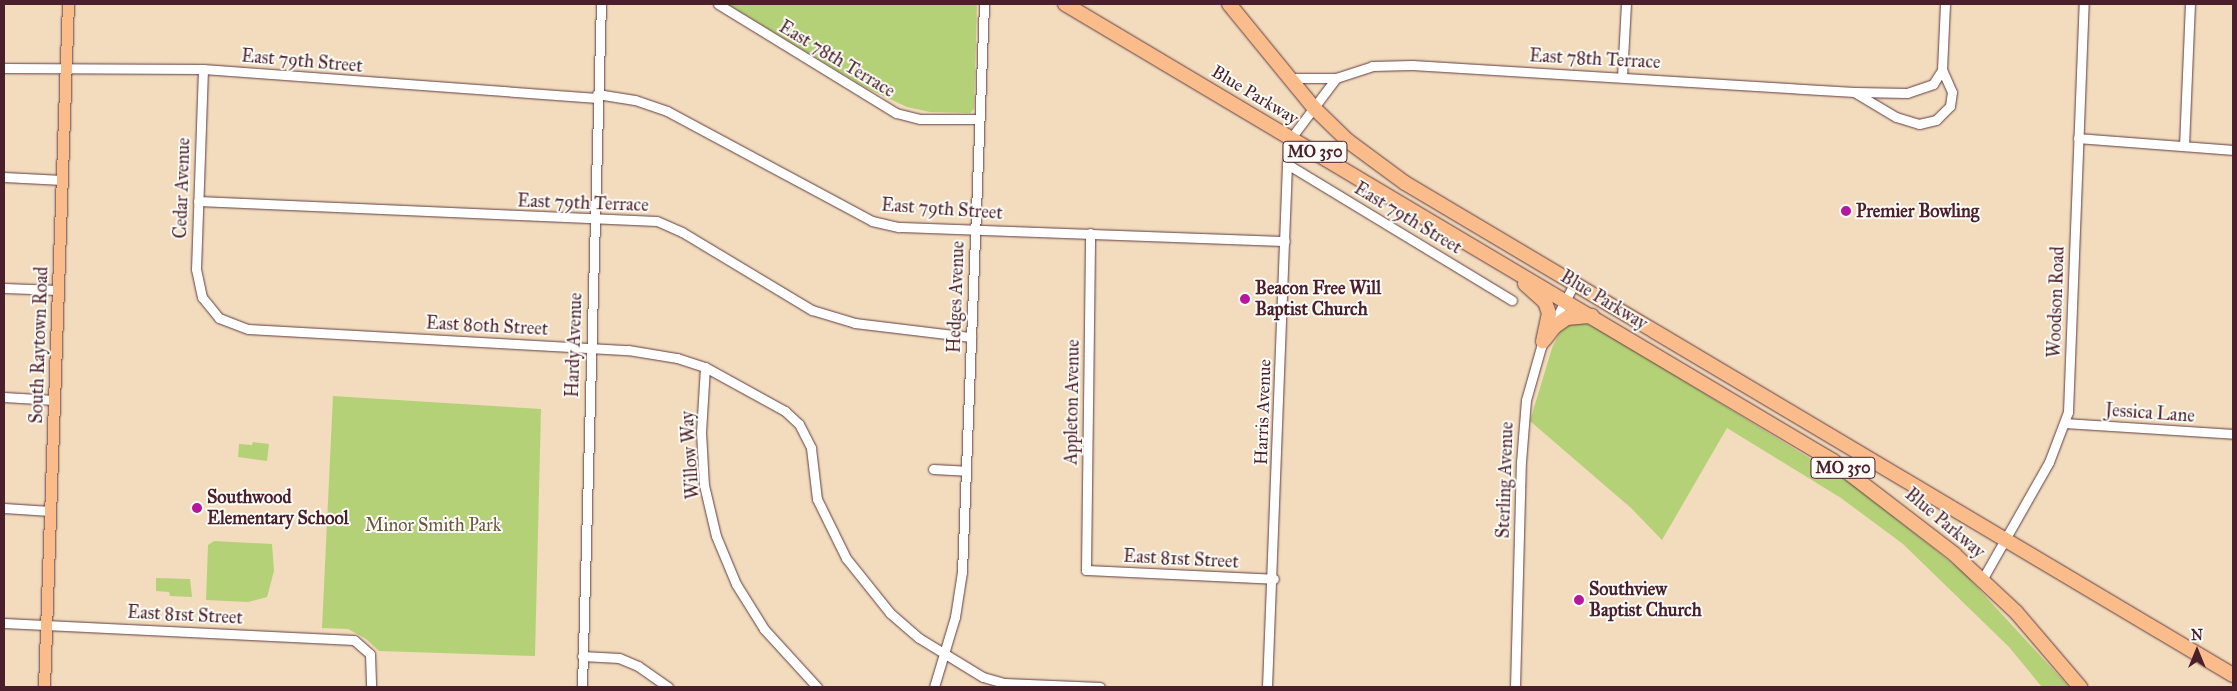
<!DOCTYPE html>
<html>
<head>
<meta charset="utf-8">
<style>
  body { margin:0 }
  #map { position:relative; width:2237px; height:691px; overflow:hidden; background:#f2dcbd; font-family:"IM FELL Great Primer",serif }
  div>[style] { position:absolute }
  [style*='--x'] { left:calc(var(--x)*1px); top:calc(var(--y)*1px); width:calc(var(--w)*1px); rotate:calc(var(--a)*1deg) }
  .green>* { inset:0; background:#b5d177 }
  .roads { filter:drop-shadow(0 0 1px #633b41) drop-shadow(0 0 1px #633b41) }
  .minor>* { height:9px; margin:-4.5px; padding:0 4.5px; transform-origin:4.5px; border-radius:4.5px; background:#fff }
  .major>* { height:11px; margin:-5.5px; padding:0 5.5px; transform-origin:5.5px; border-radius:5.5px; background:#f9bc8a }
  .highway>* { height:14px; margin:-7px; padding:0 7px; transform-origin:7px; border-radius:7px; background:#f9bc8a }
  .dots>* { width:14px; height:14px; translate:-50% -50%; box-sizing:border-box; border:2px solid #fdfcf7; border-radius:50% }
  span { translate:-50% -50%; white-space:nowrap; text-align:center; line-height:1.15; -webkit-text-stroke:4px #fdfcf7; paint-order:stroke }
  .shield-label span { padding:1px 4px; background:#fdfcf7; border:1px solid; border-radius:4px; -webkit-text-stroke-width:0 }
  .shield-label { font-size:16px; color:#4a1f2b; font-weight:700 }
  .street-label { font-size:18px; color:#4a1f2b }
  .poi-label { font-size:18px; color:#4a1f2b; font-weight:700 }
  .left { translate:0 -50%; text-align:left }
  .park-label { font-size:18px; color:#6a5442 }
  .frame { position:absolute; inset:0; border:5px solid #4a1f2b; pointer-events:none }
  .north { position:absolute; left:2172px; top:626px; width:50px; height:50px; -webkit-text-stroke:4px #fdfcf7; paint-order:stroke; rotate:0deg; font-size:14px; font-weight:700; line-height:20px; text-align:center; color:#4a1f2b }
  .north::after { content:''; display:block; margin:auto; width:18px; height:22px; background:#4a1f2b; clip-path:polygon(50% 0,100% 100%,50% 72%,0 100%) }
</style>
</head>
<body>
<div id="map">
  <div class="green">
    <i style="clip-path:polygon(727px 4px,977px 4px,974px 109px,970px 113px,930px 112px,907px 107px,866px 88px)"></i>
    <i style="clip-path:polygon(1581px 322px,1598px 328px,1855px 486px,1963px 572px,2069px 687px,2042px 687px,2009px 647px,1903px 544px,1841px 498px,1727px 428px,1662px 540px,1631px 508px,1530px 421px,1552px 348px,1561px 330px,1570px 324px)"></i>
    <i style="clip-path:polygon(333px 396px,541px 409px,535px 656px,379px 651px,366px 639px,348px 629px,322px 628px)"></i>
    <i style="clip-path:polygon(253px 442px,269px 444px,267px 461px,238px 457px,239px 444px,252px 445px)"></i>
    <i style="clip-path:polygon(214px 541px,272px 544px,274px 571px,267px 597px,248px 602px,206px 600px,208px 545px)"></i>
    <i style="clip-path:polygon(156px 578px,190px 579px,192px 597px,170px 596px,169px 592px,156px 591px)"></i>
  </div>
  <div class="roads">
    <div class="minor">
      <i style="--x:718;--y:4;--w:209;--a:31.5"></i>
      <i style="--x:896;--y:113;--w:25;--a:14"></i>
      <i style="--x:920;--y:119;--w:58;--a:0"></i>
      <i style="--x:4;--y:68;--w:199;--a:0.3"></i>
      <i style="--x:203;--y:69;--w:395;--a:4.2"></i>
      <i style="--x:203;--y:69;--w:200;--a:92"></i>
      <i style="--x:196;--y:269;--w:29;--a:78"></i>
      <i style="--x:202;--y:297;--w:27;--a:51"></i>
      <i style="--x:219;--y:318;--w:31;--a:21"></i>
      <i style="--x:248;--y:329;--w:381;--a:3.2"></i>
      <i style="--x:628;--y:350;--w:50;--a:9.3"></i>
      <i style="--x:677;--y:358;--w:29;--a:18"></i>
      <i style="--x:705;--y:367;--w:91;--a:28.8"></i>
      <i style="--x:785;--y:411;--w:19;--a:43"></i>
      <i style="--x:799;--y:424;--w:27;--a:63"></i>
      <i style="--x:811;--y:448;--w:51;--a:83.3"></i>
      <i style="--x:817;--y:499;--w:66;--a:63.8"></i>
      <i style="--x:846;--y:558;--w:70;--a:51.3"></i>
      <i style="--x:890;--y:613;--w:38;--a:41"></i>
      <i style="--x:919;--y:638;--w:75;--a:31.4"></i>
      <i style="--x:983;--y:677;--w:22;--a:16"></i>
      <i style="--x:1004;--y:683;--w:96;--a:2.4"></i>
      <i style="--x:1622;--y:77;--w:73;--a:-86.9"></i>
      <i style="--x:1289;--y:78;--w:47;--a:0"></i>
      <i style="--x:1336;--y:78;--w:38;--a:-18"></i>
      <i style="--x:1372;--y:66;--w:40;--a:-1.4"></i>
      <i style="--x:1412;--y:65;--w:443;--a:3.5"></i>
      <i style="--x:1854;--y:92;--w:49;--a:30.8"></i>
      <i style="--x:1896;--y:117;--w:24;--a:17"></i>
      <i style="--x:1919;--y:124;--w:17;--a:-13"></i>
      <i style="--x:1936;--y:120;--w:20;--a:-45"></i>
      <i style="--x:1950;--y:106;--w:14;--a:-82"></i>
      <i style="--x:1952;--y:92;--w:24;--a:-114"></i>
      <i style="--x:1856;--y:92;--w:51;--a:1.1"></i>
      <i style="--x:1907;--y:93;--w:28;--a:-19"></i>
      <i style="--x:1933;--y:84;--w:17;--a:-57"></i>
      <i style="--x:1942;--y:70;--w:66;--a:-87.4"></i>
      <i style="--x:597;--y:94;--w:38;--a:9"></i>
      <i style="--x:635;--y:100;--w:34;--a:19"></i>
      <i style="--x:667;--y:111;--w:233;--a:28.2"></i>
      <i style="--x:872;--y:221;--w:28;--a:13"></i>
      <i style="--x:899;--y:227;--w:386;--a:2.1"></i>
      <i style="--x:2078;--y:138;--w:155;--a:4.4"></i>
      <i style="--x:2184;--y:146;--w:142;--a:-87.6"></i>
      <i style="--x:1287;--y:164;--w:263;--a:31.2"></i>
      <i style="--x:4;--y:177;--w:58;--a:3"></i>
      <i style="--x:198;--y:201;--w:459;--a:2.5"></i>
      <i style="--x:657;--y:221;--w:27;--a:24"></i>
      <i style="--x:682;--y:232;--w:152;--a:31"></i>
      <i style="--x:812;--y:310;--w:45;--a:16.8"></i>
      <i style="--x:855;--y:323;--w:117;--a:6.9"></i>
      <i style="--x:4;--y:288;--w:54;--a:2.1"></i>
      <i style="--x:705;--y:367;--w:65;--a:93.5"></i>
      <i style="--x:701;--y:432;--w:53;--a:86.8"></i>
      <i style="--x:704;--y:485;--w:52;--a:76.8"></i>
      <i style="--x:716;--y:536;--w:52;--a:67.4"></i>
      <i style="--x:736;--y:584;--w:53;--a:58.1"></i>
      <i style="--x:764;--y:629;--w:79;--a:47.6"></i>
      <i style="--x:4;--y:397;--w:50;--a:3.4"></i>
      <i style="--x:2065;--y:423;--w:168;--a:3.7"></i>
      <i style="--x:933;--y:469;--w:33;--a:3"></i>
      <i style="--x:4;--y:508;--w:46;--a:3.7"></i>
      <i style="--x:1086;--y:570;--w:337;--a:-89.3"></i>
      <i style="--x:1086;--y:570;--w:188;--a:2.7"></i>
      <i style="--x:1982;--y:580;--w:136;--a:-60.4"></i>
      <i style="--x:2049;--y:462;--w:53;--a:-69.2"></i>
      <i style="--x:2068;--y:412;--w:408;--a:-87.8"></i>
      <i style="--x:4;--y:623;--w:350;--a:2.8"></i>
      <i style="--x:354;--y:640;--w:21;--a:41"></i>
      <i style="--x:370;--y:654;--w:33;--a:88"></i>
      <i style="--x:582;--y:656;--w:37;--a:3"></i>
      <i style="--x:619;--y:658;--w:21;--a:23"></i>
      <i style="--x:638;--y:666;--w:37;--a:35"></i>
      <i style="--x:582;--y:687;--w:683;--a:-88.41"></i>
      <i style="--x:934;--y:687;--w:73;--a:-73.3"></i>
      <i style="--x:955;--y:617;--w:46;--a:-81.2"></i>
      <i style="--x:962;--y:572;--w:568;--a:-87.78"></i>
      <i style="--x:1267;--y:687;--w:523;--a:-87.81"></i>
      <i style="--x:1287;--y:164;--w:26;--a:-81"></i>
      <i style="--x:1291;--y:138;--w:75;--a:-53.1"></i>
      <i style="--x:1515;--y:687;--w:225;--a:-88.5"></i>
      <i style="--x:1521;--y:462;--w:62;--a:-85.4"></i>
      <i style="--x:1526;--y:400;--w:55;--a:-74.2"></i>
      <i style="--x:1541;--y:347;--w:71;--a:-62.4"></i>
    </div>
    <div class="major">
      <i style="--x:44;--y:687;--w:683;--a:-87.99"></i>
    </div>
    <div class="highway">
      <i style="--x:1065;--y:4;--w:894;--a:30.75"></i>
      <i style="--x:1833;--y:461;--w:153;--a:37.5"></i>
      <i style="--x:1954;--y:554;--w:85;--a:43.1"></i>
      <i style="--x:2016;--y:612;--w:99;--a:49.5"></i>
      <i style="--x:1229;--y:4;--w:136;--a:50.7"></i>
      <i style="--x:1315;--y:109;--w:46;--a:44.1"></i>
      <i style="--x:1348;--y:141;--w:71;--a:36.4"></i>
      <i style="--x:1405;--y:183;--w:963;--a:30.72"></i>
      <i style="--x:1525;--y:284;--w:27;--a:42"></i>
      <i style="--x:1545;--y:302;--w:12;--a:70"></i>
      <i style="--x:1549;--y:313;--w:29;--a:102"></i>
      <i style="--x:1545;--y:339;--w:15;--a:-53"></i>
      <i style="--x:1554;--y:327;--w:16;--a:-35"></i>
      <i style="--x:1567;--y:318;--w:25;--a:-5"></i>
    </div>
  </div>
  <div class="dots">
    <i style="left:1846px;top:211px;background:#b5179e"></i>
    <i style="left:1245px;top:299px;background:#b5179e"></i>
    <i style="left:197px;top:508px;background:#b5179e"></i>
    <i style="left:1579px;top:600px;background:#b5179e"></i>
  </div>
  <div class="shield-label">
    <span style="left:1315px;top:152px">MO 350</span>
    <span style="left:1843px;top:468px">MO 350</span>
  </div>
  <div class="street-label">
    <span style="left:837px;top:59px;rotate:31deg">East 78th Terrace</span>
    <span style="left:1595px;top:59px;rotate:3deg">East 78th Terrace</span>
    <span style="left:302px;top:61px;rotate:5deg">East 79th Street</span>
    <span style="left:1255px;top:95px;rotate:31deg">Blue Parkway</span>
    <span style="left:182px;top:188px;rotate:-88deg">Cedar Avenue</span>
    <span style="left:583px;top:203px;rotate:2deg">East 79th Terrace</span>
    <span style="left:942px;top:209px;rotate:4deg">East 79th Street</span>
    <span style="left:1408px;top:218px;rotate:31deg">East 79th Street</span>
    <span style="left:956px;top:297px;rotate:-88deg">Hedges Avenue</span>
    <span style="left:1604px;top:300px;rotate:31deg">Blue Parkway</span>
    <span style="left:2056px;top:302px;rotate:-88deg">Woodson Road</span>
    <span style="left:487px;top:326px;rotate:3deg">East 80th Street</span>
    <span style="left:39px;top:345px;rotate:-88deg">South Raytown Road</span>
    <span style="left:574px;top:345px;rotate:-88deg">Hardy Avenue</span>
    <span style="left:1072px;top:402px;rotate:-89deg">Appleton Avenue</span>
    <span style="left:1263px;top:412px;rotate:-88deg">Harris Avenue</span>
    <span style="left:2150px;top:413px;rotate:4deg">Jessica Lane</span>
    <span style="left:690px;top:455px;rotate:-94deg">Willow Way</span>
    <span style="left:1505px;top:480px;rotate:-88deg">Sterling Avenue</span>
    <span style="left:1945px;top:523px;rotate:40deg">Blue Parkway</span>
    <span style="left:1181px;top:559px;rotate:3deg">East 81st Street</span>
    <span style="left:185px;top:615px;rotate:3deg">East 81st Street</span>
  </div>
  <div class="poi-label">
    <span class="left" style="left:1856px;top:211px">Premier Bowling</span>
    <span class="left" style="left:1255px;top:299px">Beacon Free Will<br>Baptist Church</span>
    <span class="left" style="left:207px;top:508px">Southwood<br>Elementary School</span>
    <span class="left" style="left:1589px;top:600px">Southview<br>Baptist Church</span>
  </div>
  <div class="park-label">
    <span style="left:433px;top:525px">Minor Smith Park</span>
  </div>
  <div class="frame"></div>
  <div class="north">N</div>
</div>
</body>
</html>
